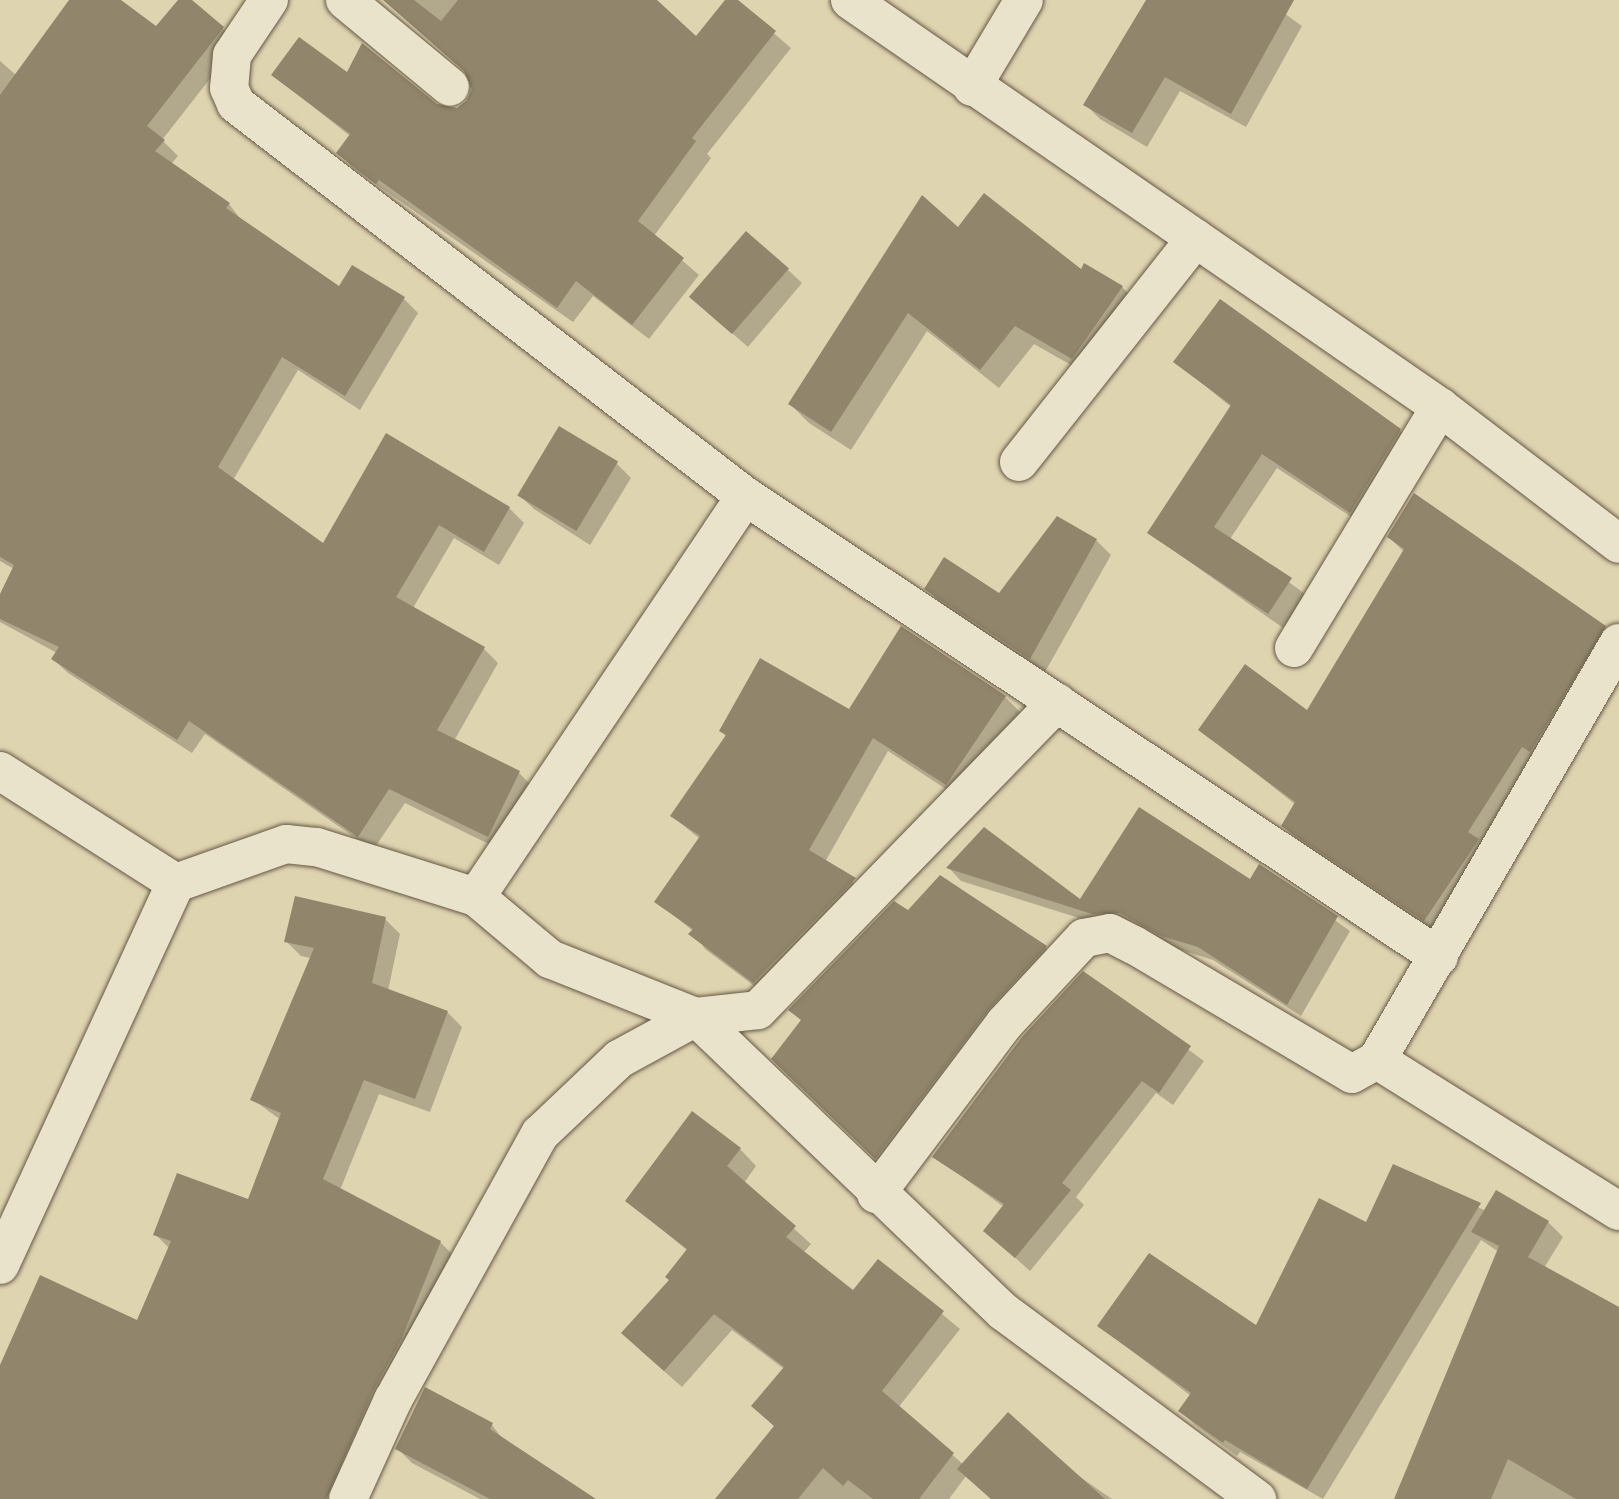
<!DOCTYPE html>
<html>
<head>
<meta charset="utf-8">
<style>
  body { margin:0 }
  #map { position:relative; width:1619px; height:1499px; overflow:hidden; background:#dfd4b0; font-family:"IM FELL English",serif }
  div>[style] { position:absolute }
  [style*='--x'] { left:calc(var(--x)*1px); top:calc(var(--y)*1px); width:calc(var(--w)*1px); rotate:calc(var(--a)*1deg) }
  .shadow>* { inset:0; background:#0003 }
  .building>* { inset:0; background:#91856b; transform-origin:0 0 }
  .roads { filter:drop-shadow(0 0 2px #665845) drop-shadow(0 0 2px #665845) }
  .street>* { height:38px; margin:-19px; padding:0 19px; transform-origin:19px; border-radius:19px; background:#eae3cc }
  span { translate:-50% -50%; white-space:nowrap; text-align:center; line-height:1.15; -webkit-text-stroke:7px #eae3cc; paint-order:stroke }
</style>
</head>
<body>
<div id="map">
  <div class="shadow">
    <i style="clip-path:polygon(71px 0,118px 0,157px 29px,180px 0,189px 0,223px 29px,238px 43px,162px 140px,178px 156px,171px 164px,229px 204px,242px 221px,340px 289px,404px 299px,418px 313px,360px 410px,298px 370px,233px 480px,324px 545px,509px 508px,524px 523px,499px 565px,454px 538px,413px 608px,483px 648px,498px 663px,454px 741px,519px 773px,533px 787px,503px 851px,405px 803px,373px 850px,205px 734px,192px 753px,68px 673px,53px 659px,57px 653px,0 622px,0 598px,14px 569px,0 561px,0 61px,16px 75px)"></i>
    <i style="clip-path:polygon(385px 0,655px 0,697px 39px,727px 0,735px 0,791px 48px,707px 154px,711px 158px,654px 236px,699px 275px,649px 339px,593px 296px,573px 322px,354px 169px,338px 153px,350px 136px,273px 75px,348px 75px,436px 106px,457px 110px,469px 101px,470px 76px)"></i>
    <i style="clip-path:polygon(1148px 0,1266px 0,1302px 26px,1246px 127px,1180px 91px,1147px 147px,1100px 119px,1086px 105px)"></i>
    <i style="clip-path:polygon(958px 229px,1122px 287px,1141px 306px,1092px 377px,1034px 344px,999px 388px,927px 331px,851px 450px,809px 423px,790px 404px)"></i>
    <i style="clip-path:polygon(787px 269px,802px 283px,748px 347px,692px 298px)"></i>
    <i style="clip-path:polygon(1175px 361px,1400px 430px,1415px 445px,1365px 526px,1277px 468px,1230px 539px,1305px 594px,1283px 628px,1149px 533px,1231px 407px)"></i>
    <i style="clip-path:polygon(617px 464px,631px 478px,590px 545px,534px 509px,519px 495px)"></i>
    <i style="clip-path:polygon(1058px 518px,1096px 540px,1111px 555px,1045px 672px,941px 603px,926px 589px,1000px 596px)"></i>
    <i style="clip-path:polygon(1389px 537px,1605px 627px,1619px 642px,1441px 936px,1300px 842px,1283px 826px,1296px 805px,1200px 729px,1308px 713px,1404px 552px)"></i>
    <i style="clip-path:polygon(1005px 697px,1020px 712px,961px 799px,888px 751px,825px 862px,869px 894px,769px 997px,705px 949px,693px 931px,657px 902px,700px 839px,672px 816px,727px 737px,721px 731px,849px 711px)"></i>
    <i style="clip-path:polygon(1260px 866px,1350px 931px,1301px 1016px,1213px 960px,961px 881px,949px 868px,1080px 901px,1251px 881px)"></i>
    <i style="clip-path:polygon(908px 912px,1045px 947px,1058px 960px,889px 1170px,787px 1072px,802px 1021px,791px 1010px)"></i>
    <i style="clip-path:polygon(385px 919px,400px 934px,388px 991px,447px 1012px,462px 1027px,430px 1112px,379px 1094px,340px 1190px,440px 1242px,455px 1257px,346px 1499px,0 1499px,0 1369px,138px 1322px,170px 1249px,155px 1234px,249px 1202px,281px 1120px,252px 1099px,311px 958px,301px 956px,286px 941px)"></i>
    <i style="clip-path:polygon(1084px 973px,1204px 1061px,1173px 1105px,1156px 1093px,1076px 1197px,1084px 1205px,1030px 1271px,985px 1231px,1004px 1207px,934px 1156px)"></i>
    <i style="clip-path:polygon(740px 1149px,756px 1166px,744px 1183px,811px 1244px,803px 1253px,853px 1293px,878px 1261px,960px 1329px,898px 1408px,964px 1465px,1067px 1468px,1112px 1499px,991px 1499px,966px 1476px,949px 1499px,718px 1499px,775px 1427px,753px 1406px,784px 1369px,732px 1330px,682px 1387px,640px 1350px,688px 1251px,627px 1201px)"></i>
    <i style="clip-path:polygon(1393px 1166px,1486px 1211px,1548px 1222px,1563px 1237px,1544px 1268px,1619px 1309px,1619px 1499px,1396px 1499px,1499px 1252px,1481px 1240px,1323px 1499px,1240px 1452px,1237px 1456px,1195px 1425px,1181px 1411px,1191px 1396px,1099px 1326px,1257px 1327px,1366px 1224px)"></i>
    <i style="clip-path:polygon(492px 1425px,505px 1442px,592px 1499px,480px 1499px,412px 1463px,397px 1448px)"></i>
  </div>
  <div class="building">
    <i style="clip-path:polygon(69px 0,121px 0,156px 26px,178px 0,192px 0,224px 27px,147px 126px,165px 140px,155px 151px,230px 203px,226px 208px,339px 286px,352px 265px,405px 297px,345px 396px,282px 357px,218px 467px,323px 543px,386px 433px,510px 507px,484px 552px,439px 525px,396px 597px,485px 647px,437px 730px,520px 771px,488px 837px,389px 789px,358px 837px,189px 721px,177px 740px,51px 659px,59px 647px,0 619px,0 594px,14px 565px,0 557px,0 95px)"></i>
    <i style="clip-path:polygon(383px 0,414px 0,441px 21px,458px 0,657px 0,696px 36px,725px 0,738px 0,776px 31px,692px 138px,696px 141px,638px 221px,684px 258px,632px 325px,576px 281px,557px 308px,379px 180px,376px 184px,336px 153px,350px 134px,271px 75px,299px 37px,347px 72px,362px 43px,437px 104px,457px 108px,466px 101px,472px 90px,464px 71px)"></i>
    <i style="clip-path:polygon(1146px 0,1294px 0,1231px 114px,1165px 77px,1132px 133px,1083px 105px)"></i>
    <i style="clip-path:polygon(984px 193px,1081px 269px,1084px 263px,1123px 286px,1072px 359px,1015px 326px,980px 370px,908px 313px,831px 432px,788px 404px,922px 195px,958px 227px)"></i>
    <i style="left:746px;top:231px;width:57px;height:87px;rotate:41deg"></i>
    <i style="clip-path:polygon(1220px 299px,1401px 429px,1350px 513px,1262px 454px,1214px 527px,1292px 578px,1268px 614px,1147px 533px,1231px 405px,1173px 362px)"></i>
    <i style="left:559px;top:426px;width:69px;height:81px;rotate:31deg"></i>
    <i style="clip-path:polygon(1414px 493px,1606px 626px,1530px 752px,1522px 747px,1468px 832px,1479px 839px,1424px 921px,1281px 826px,1295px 802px,1198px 730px,1245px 664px,1307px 710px,1404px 549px,1387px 537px)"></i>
    <i style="clip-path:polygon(1057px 516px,1097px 539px,1030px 659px,924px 589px,944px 557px,999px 593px)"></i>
    <i style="clip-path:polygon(901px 626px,1006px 696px,946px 785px,873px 738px,809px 850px,856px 878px,753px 983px,688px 934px,693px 929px,654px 902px,700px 836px,670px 816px,726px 735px,719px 731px,760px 658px,849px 709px)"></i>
    <i style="clip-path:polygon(1139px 807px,1250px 879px,1259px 864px,1338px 916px,1287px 1005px,1198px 947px,1161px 936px,1120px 913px,1092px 914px,946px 868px,984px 827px,1080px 899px)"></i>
    <i style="clip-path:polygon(940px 875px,1047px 946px,988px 1010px,875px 1159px,771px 1059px,801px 1020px,788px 1010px,894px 901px,908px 910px)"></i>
    <i style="clip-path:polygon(295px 896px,386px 917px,372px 983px,448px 1011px,415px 1099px,364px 1080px,323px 1179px,441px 1241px,401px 1340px,373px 1391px,326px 1499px,0 1499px,0 1365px,40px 1275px,137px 1320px,171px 1241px,153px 1235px,177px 1173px,248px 1199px,281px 1113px,250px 1100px,314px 948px,284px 942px)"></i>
    <i style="clip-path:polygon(1083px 971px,1191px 1046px,1159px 1093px,1142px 1081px,1062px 1183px,1071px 1190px,1015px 1258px,983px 1231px,1004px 1204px,932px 1157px,1022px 1037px)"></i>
    <i style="clip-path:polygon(692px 1111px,741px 1148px,727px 1166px,796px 1226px,786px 1237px,853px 1290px,878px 1259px,944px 1311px,882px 1391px,954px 1453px,919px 1499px,873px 1499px,848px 1480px,843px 1486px,823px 1468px,798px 1499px,715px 1499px,774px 1426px,751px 1406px,784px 1367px,714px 1314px,664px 1371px,621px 1333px,669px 1280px,665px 1277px,687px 1249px,625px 1201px)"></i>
    <i style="clip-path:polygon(1393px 1164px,1481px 1203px,1307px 1489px,1225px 1440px,1223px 1443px,1178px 1411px,1191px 1393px,1097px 1326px,1149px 1253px,1256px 1325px,1319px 1198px,1366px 1222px)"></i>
    <i style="clip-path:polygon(1496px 1190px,1549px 1221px,1528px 1257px,1619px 1307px,1619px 1499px,1576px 1499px,1508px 1459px,1491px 1499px,1394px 1499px,1499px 1246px,1471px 1232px)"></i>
    <i style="clip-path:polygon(425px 1387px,493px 1423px,490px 1429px,596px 1499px,490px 1499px,395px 1449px)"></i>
    <i style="clip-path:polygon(1008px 1412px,1105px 1499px,991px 1499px,957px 1469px)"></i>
  </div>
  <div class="roads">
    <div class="street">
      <i style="--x:269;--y:0;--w:66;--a:123.9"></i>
      <i style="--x:232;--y:55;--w:33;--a:95"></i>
      <i style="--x:229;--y:88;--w:17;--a:66"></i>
      <i style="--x:236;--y:104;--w:642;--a:37.6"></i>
      <i style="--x:745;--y:496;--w:833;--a:33.59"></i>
      <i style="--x:345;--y:0;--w:136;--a:39.6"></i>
      <i style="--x:850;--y:0;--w:717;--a:34.6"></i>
      <i style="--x:1440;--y:407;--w:225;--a:37.4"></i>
      <i style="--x:972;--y:87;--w:101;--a:-59.1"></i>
      <i style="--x:1019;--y:462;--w:285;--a:-51.7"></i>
      <i style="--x:1294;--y:648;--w:282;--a:-58.8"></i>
      <i style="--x:0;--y:771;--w:209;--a:32.5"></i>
      <i style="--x:176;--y:883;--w:117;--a:-19.5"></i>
      <i style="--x:286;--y:844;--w:31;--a:6"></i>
      <i style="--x:317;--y:847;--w:167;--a:17.5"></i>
      <i style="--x:476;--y:897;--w:97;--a:40"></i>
      <i style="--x:550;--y:959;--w:157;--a:21.7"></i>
      <i style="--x:696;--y:1017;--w:426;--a:43.8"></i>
      <i style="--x:1004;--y:1312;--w:315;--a:36.5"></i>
      <i style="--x:476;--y:897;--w:483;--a:-56.1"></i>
      <i style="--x:1377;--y:1060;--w:285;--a:32"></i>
      <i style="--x:876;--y:1194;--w:214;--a:-53"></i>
      <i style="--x:1005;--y:1023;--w:116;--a:-47.1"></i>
      <i style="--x:1084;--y:938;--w:26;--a:-11"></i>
      <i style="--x:1110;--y:933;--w:27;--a:27"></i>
      <i style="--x:1134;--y:945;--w:253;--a:30.6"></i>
      <i style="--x:1352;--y:1074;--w:29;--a:-29"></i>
      <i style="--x:1377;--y:1060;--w:482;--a:-59.9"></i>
      <i style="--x:0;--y:1265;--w:421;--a:-65.3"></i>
      <i style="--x:348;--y:1499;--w:109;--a:-65.6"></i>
      <i style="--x:393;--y:1400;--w:304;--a:-61.1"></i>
      <i style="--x:540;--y:1134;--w:109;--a:-43.5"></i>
      <i style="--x:619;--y:1059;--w:88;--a:-28.6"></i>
      <i style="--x:696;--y:1017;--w:62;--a:-6.4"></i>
      <i style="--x:758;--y:1010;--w:429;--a:-45.8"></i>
    </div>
  </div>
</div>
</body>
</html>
